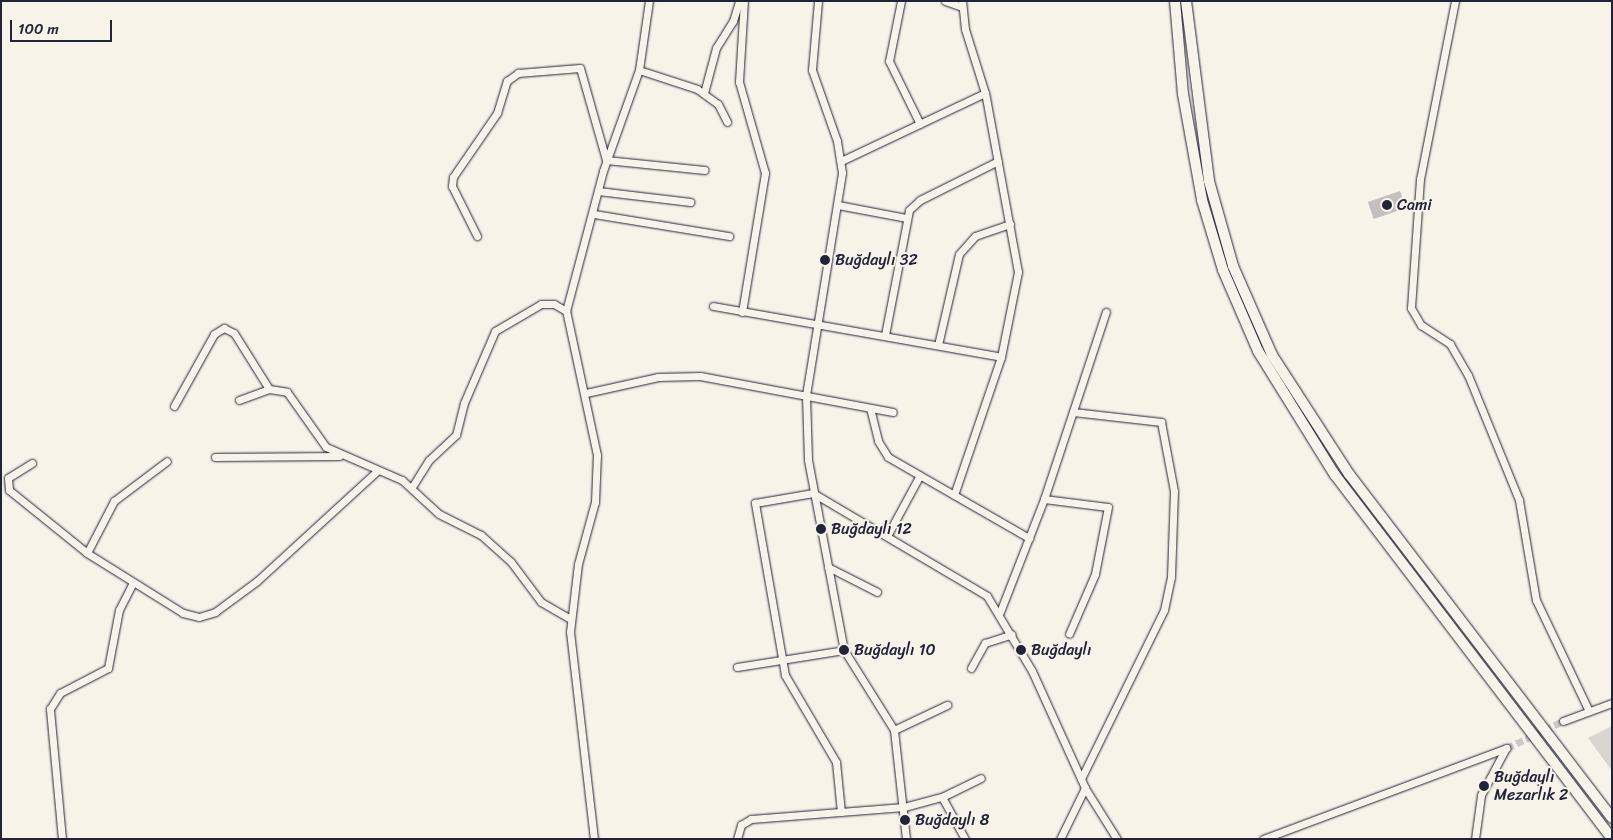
<!DOCTYPE html>
<html>
<head>
<meta charset="utf-8">
<style>
  body { margin:0 }
  #map { position:relative; width:1613px; height:840px; overflow:hidden; background:#f7f3e8; font-family:Sriracha,sans-serif }
  div>[style] { position:absolute }
  [style*='--x'] { left:calc(var(--x)*1px); top:calc(var(--y)*1px); width:calc(var(--w)*1px); rotate:calc(var(--a)*1deg) }
  .green>* { inset:0; background:#d8d5cf }
  .building>* { inset:0; background:#c2bfbd; transform-origin:0 0 }
  .minor-tunnel>* { height:7px; margin-top:-3.5px; transform-origin:0; background:repeating-linear-gradient(90deg,#ccc9c5 0 7px,transparent 0 10.5px) }
  .roads { filter:drop-shadow(0 0 1px #22223b) drop-shadow(0 0 1px #22223b) }
  .minor>* { height:7px; margin:-3.5px; padding:0 3.5px; transform-origin:3.5px; border-radius:3.5px; background:#f7f3e8 }
  .highway>* { height:10px; margin:-5px; padding:0 5px; transform-origin:5px; border-radius:5px; background:#f7f3e8 }
  .dots>* { width:14px; height:14px; translate:-50% -50%; box-sizing:border-box; border:2px solid #f7f3e8; border-radius:50% }
  span { translate:-50% -50%; white-space:nowrap; text-align:center; line-height:1.15; -webkit-text-stroke:4px #f7f3e8; paint-order:stroke }
  .poi-label { font-size:16px; color:#22223b }
  .left { translate:0 -50%; text-align:left }
  .frame { position:absolute; inset:0; border:2px solid #22223b; pointer-events:none }
  .scale { position:absolute; left:10px; top:20px; width:102px; height:22px; box-sizing:border-box; border:2px solid #22223b; border-top:0; padding-left:6px; font-size:15px; line-height:18px; white-space:nowrap; color:#22223b; -webkit-text-stroke:4px #f7f3e8; paint-order:stroke }
</style>
</head>
<body>
<div id="map">
  <div class="green">
    <i style="clip-path:polygon(1612px 726px,1612px 771px,1588px 738px)"></i>
  </div>
  <div class="building">
    <i style="left:1400px;top:191px;width:18px;height:34px;rotate:71deg"></i>
  </div>
  <div class="minor-tunnel">
    <i style="--x:1507;--y:748;--w:62;--a:-25.7"></i>
  </div>
  <div class="roads">
    <div class="minor">
      <i style="--x:818;--y:1;--w:69;--a:95"></i>
      <i style="--x:812;--y:70;--w:75;--a:70.6"></i>
      <i style="--x:837;--y:141;--w:32;--a:81"></i>
      <i style="--x:842;--y:173;--w:226;--a:99.2"></i>
      <i style="--x:806;--y:396;--w:64;--a:88.2"></i>
      <i style="--x:808;--y:460;--w:193;--a:79.3"></i>
      <i style="--x:844;--y:650;--w:94;--a:58"></i>
      <i style="--x:894;--y:730;--w:110;--a:83.7"></i>
      <i style="--x:901;--y:1;--w:61;--a:101.3"></i>
      <i style="--x:889;--y:61;--w:70;--a:63.8"></i>
      <i style="--x:945;--y:1;--w:18;--a:19"></i>
      <i style="--x:1455;--y:1;--w:181;--a:101.1"></i>
      <i style="--x:1420;--y:179;--w:129;--a:94"></i>
      <i style="--x:1411;--y:308;--w:20;--a:60"></i>
      <i style="--x:1421;--y:325;--w:35;--a:33"></i>
      <i style="--x:1450;--y:344;--w:36;--a:60"></i>
      <i style="--x:1468;--y:375;--w:135;--a:67.8"></i>
      <i style="--x:1519;--y:500;--w:101;--a:80.4"></i>
      <i style="--x:1536;--y:600;--w:123;--a:64.5"></i>
      <i style="--x:639;--y:70;--w:61;--a:18.1"></i>
      <i style="--x:697;--y:89;--w:26;--a:36"></i>
      <i style="--x:718;--y:104;--w:20;--a:63"></i>
      <i style="--x:704;--y:93;--w:47;--a:-75.1"></i>
      <i style="--x:716;--y:48;--w:32;--a:-58"></i>
      <i style="--x:733;--y:21;--w:21;--a:-73"></i>
      <i style="--x:841;--y:161;--w:159;--a:-25.3"></i>
      <i style="--x:598;--y:191;--w:93;--a:6.8"></i>
      <i style="--x:838;--y:205;--w:69;--a:10.8"></i>
      <i style="--x:594;--y:214;--w:137;--a:9.3"></i>
      <i style="--x:477;--y:236;--w:56;--a:-116.6"></i>
      <i style="--x:452;--y:186;--w:9;--a:-84"></i>
      <i style="--x:453;--y:177;--w:78;--a:-55.5"></i>
      <i style="--x:497;--y:113;--w:34;--a:-73"></i>
      <i style="--x:507;--y:81;--w:14;--a:-36"></i>
      <i style="--x:518;--y:73;--w:62;--a:-4.6"></i>
      <i style="--x:580;--y:68;--w:96;--a:74.2"></i>
      <i style="--x:606;--y:160;--w:99;--a:5.8"></i>
      <i style="--x:713;--y:306;--w:292;--a:10"></i>
      <i style="--x:742;--y:312;--w:141;--a:-80.6"></i>
      <i style="--x:765;--y:173;--w:95;--a:-105.9"></i>
      <i style="--x:739;--y:82;--w:81;--a:-86.5"></i>
      <i style="--x:885;--y:335;--w:127;--a:-79.1"></i>
      <i style="--x:909;--y:210;--w:15;--a:-42"></i>
      <i style="--x:920;--y:200;--w:87;--a:-26.6"></i>
      <i style="--x:938;--y:345;--w:93;--a:-77"></i>
      <i style="--x:959;--y:254;--w:24;--a:-48"></i>
      <i style="--x:975;--y:236;--w:37;--a:-19"></i>
      <i style="--x:586;--y:393;--w:74;--a:-12.5"></i>
      <i style="--x:658;--y:377;--w:42;--a:-1.4"></i>
      <i style="--x:700;--y:376;--w:196;--a:10.6"></i>
      <i style="--x:239;--y:400;--w:32;--a:-20"></i>
      <i style="--x:269;--y:389;--w:18;--a:9"></i>
      <i style="--x:287;--y:392;--w:67;--a:54.7"></i>
      <i style="--x:326;--y:447;--w:83;--a:23.5"></i>
      <i style="--x:402;--y:480;--w:50;--a:42.6"></i>
      <i style="--x:439;--y:514;--w:47;--a:26.6"></i>
      <i style="--x:481;--y:535;--w:40;--a:42"></i>
      <i style="--x:511;--y:562;--w:50;--a:53.1"></i>
      <i style="--x:541;--y:602;--w:34;--a:30"></i>
      <i style="--x:174;--y:406;--w:82;--a:-60.9"></i>
      <i style="--x:214;--y:334;--w:12;--a:-31"></i>
      <i style="--x:224;--y:328;--w:11;--a:27"></i>
      <i style="--x:234;--y:333;--w:66;--a:58"></i>
      <i style="--x:870;--y:408;--w:34;--a:76"></i>
      <i style="--x:878;--y:441;--w:19;--a:58"></i>
      <i style="--x:888;--y:457;--w:163;--a:29.9"></i>
      <i style="--x:1073;--y:412;--w:89;--a:6.5"></i>
      <i style="--x:1161;--y:422;--w:70;--a:79.3"></i>
      <i style="--x:1174;--y:491;--w:86;--a:92"></i>
      <i style="--x:1171;--y:577;--w:34;--a:102"></i>
      <i style="--x:1164;--y:610;--w:188;--a:116.2"></i>
      <i style="--x:215;--y:457;--w:124;--a:-0.5"></i>
      <i style="--x:32;--y:463;--w:28;--a:148"></i>
      <i style="--x:8;--y:478;--w:12;--a:85"></i>
      <i style="--x:9;--y:490;--w:100;--a:38.9"></i>
      <i style="--x:87;--y:553;--w:113;--a:32"></i>
      <i style="--x:183;--y:613;--w:16;--a:14"></i>
      <i style="--x:199;--y:617;--w:17;--a:-17"></i>
      <i style="--x:215;--y:612;--w:52;--a:-36.4"></i>
      <i style="--x:257;--y:581;--w:163;--a:-42.5"></i>
      <i style="--x:412;--y:487;--w:32;--a:-58"></i>
      <i style="--x:429;--y:460;--w:37;--a:-43"></i>
      <i style="--x:456;--y:435;--w:33;--a:-76"></i>
      <i style="--x:464;--y:403;--w:78;--a:-66.7"></i>
      <i style="--x:495;--y:331;--w:53;--a:-30.4"></i>
      <i style="--x:541;--y:304;--w:13;--a:0"></i>
      <i style="--x:554;--y:304;--w:14;--a:30"></i>
      <i style="--x:954;--y:495;--w:146;--a:-71.2"></i>
      <i style="--x:1001;--y:357;--w:87;--a:-78.7"></i>
      <i style="--x:1018;--y:272;--w:182;--a:-100.4"></i>
      <i style="--x:985;--y:93;--w:67;--a:-107.4"></i>
      <i style="--x:965;--y:29;--w:28;--a:-96"></i>
      <i style="--x:1044;--y:499;--w:64;--a:7.1"></i>
      <i style="--x:1108;--y:507;--w:68;--a:101"></i>
      <i style="--x:1095;--y:574;--w:65;--a:113.4"></i>
      <i style="--x:887;--y:536;--w:69;--a:-61.6"></i>
      <i style="--x:87;--y:553;--w:59;--a:-62.6"></i>
      <i style="--x:114;--y:501;--w:66;--a:-37"></i>
      <i style="--x:828;--y:567;--w:55;--a:27"></i>
      <i style="--x:1000;--y:612;--w:121;--a:-68.7"></i>
      <i style="--x:1044;--y:499;--w:197;--a:-71.7"></i>
      <i style="--x:737;--y:667;--w:108;--a:-9"></i>
      <i style="--x:971;--y:668;--w:29;--a:-61"></i>
      <i style="--x:985;--y:643;--w:28;--a:-18"></i>
      <i style="--x:1563;--y:721;--w:52;--a:-20.2"></i>
      <i style="--x:894;--y:730;--w:59;--a:-25.3"></i>
      <i style="--x:942;--y:797;--w:48;--a:61.3"></i>
      <i style="--x:841;--y:812;--w:50;--a:-95.7"></i>
      <i style="--x:836;--y:762;--w:101;--a:-120.4"></i>
      <i style="--x:785;--y:675;--w:175;--a:-99.9"></i>
      <i style="--x:755;--y:503;--w:59;--a:-9.8"></i>
      <i style="--x:813;--y:493;--w:202;--a:30.6"></i>
      <i style="--x:987;--y:596;--w:87;--a:59"></i>
      <i style="--x:1032;--y:671;--w:128;--a:65.6"></i>
      <i style="--x:1085;--y:788;--w:60;--a:57.9"></i>
      <i style="--x:62;--y:839;--w:131;--a:-95.3"></i>
      <i style="--x:50;--y:709;--w:19;--a:-58"></i>
      <i style="--x:60;--y:693;--w:54;--a:-27.5"></i>
      <i style="--x:108;--y:668;--w:59;--a:-79.3"></i>
      <i style="--x:119;--y:610;--w:31;--a:-63"></i>
      <i style="--x:594;--y:839;--w:208;--a:-96.6"></i>
      <i style="--x:570;--y:632;--w:68;--a:-83.3"></i>
      <i style="--x:578;--y:564;--w:64;--a:-74.7"></i>
      <i style="--x:595;--y:502;--w:47;--a:-87.6"></i>
      <i style="--x:597;--y:455;--w:147;--a:-102.1"></i>
      <i style="--x:566;--y:311;--w:145;--a:-75.2"></i>
      <i style="--x:603;--y:171;--w:107;--a:-70.4"></i>
      <i style="--x:639;--y:70;--w:70;--a:-81.8"></i>
      <i style="--x:737;--y:839;--w:15;--a:-74"></i>
      <i style="--x:741;--y:825;--w:12;--a:-31"></i>
      <i style="--x:751;--y:819;--w:153;--a:-4.5"></i>
      <i style="--x:904;--y:807;--w:39;--a:-15"></i>
      <i style="--x:942;--y:797;--w:43;--a:-26"></i>
      <i style="--x:1060;--y:839;--w:57;--a:-63.9"></i>
      <i style="--x:1263;--y:839;--w:260;--a:-20.5"></i>
      <i style="--x:1475;--y:839;--w:44;--a:-82.2"></i>
      <i style="--x:1481;--y:795;--w:53;--a:-62"></i>
    </div>
    <div class="highway">
      <i style="--x:1175;--y:1;--w:93;--a:85.1"></i>
      <i style="--x:1183;--y:94;--w:108;--a:79.8"></i>
      <i style="--x:1202;--y:200;--w:73;--a:73.3"></i>
      <i style="--x:1223;--y:270;--w:88;--a:66.6"></i>
      <i style="--x:1258;--y:351;--w:146;--a:58.2"></i>
      <i style="--x:1335;--y:475;--w:457;--a:52.7"></i>
      <i style="--x:1186;--y:1;--w:181;--a:82.7"></i>
      <i style="--x:1209;--y:181;--w:88;--a:74.2"></i>
      <i style="--x:1233;--y:266;--w:97;--a:66.3"></i>
      <i style="--x:1272;--y:355;--w:142;--a:57.1"></i>
      <i style="--x:1349;--y:474;--w:433;--a:52.6"></i>
    </div>
  </div>
  <div class="dots">
    <i style="left:1387px;top:205px;background:#22223b"></i>
    <i style="left:825px;top:260px;background:#22223b"></i>
    <i style="left:821px;top:529px;background:#22223b"></i>
    <i style="left:844px;top:650px;background:#22223b"></i>
    <i style="left:1021px;top:650px;background:#22223b"></i>
    <i style="left:1484px;top:786px;background:#22223b"></i>
    <i style="left:905px;top:820px;background:#22223b"></i>
  </div>
  <div class="poi-label">
    <span class="left" style="left:1397px;top:205px">Cami</span>
    <span class="left" style="left:835px;top:260px">Buğdaylı 32</span>
    <span class="left" style="left:831px;top:529px">Buğdaylı 12</span>
    <span class="left" style="left:854px;top:650px">Buğdaylı 10</span>
    <span class="left" style="left:1031px;top:650px">Buğdaylı</span>
    <span class="left" style="left:1494px;top:786px">Buğdaylı<br>Mezarlık 2</span>
    <span class="left" style="left:915px;top:820px">Buğdaylı 8</span>
  </div>
  <div class="frame"></div>
  <div class="scale">100 m</div>
</div>
</body>
</html>
